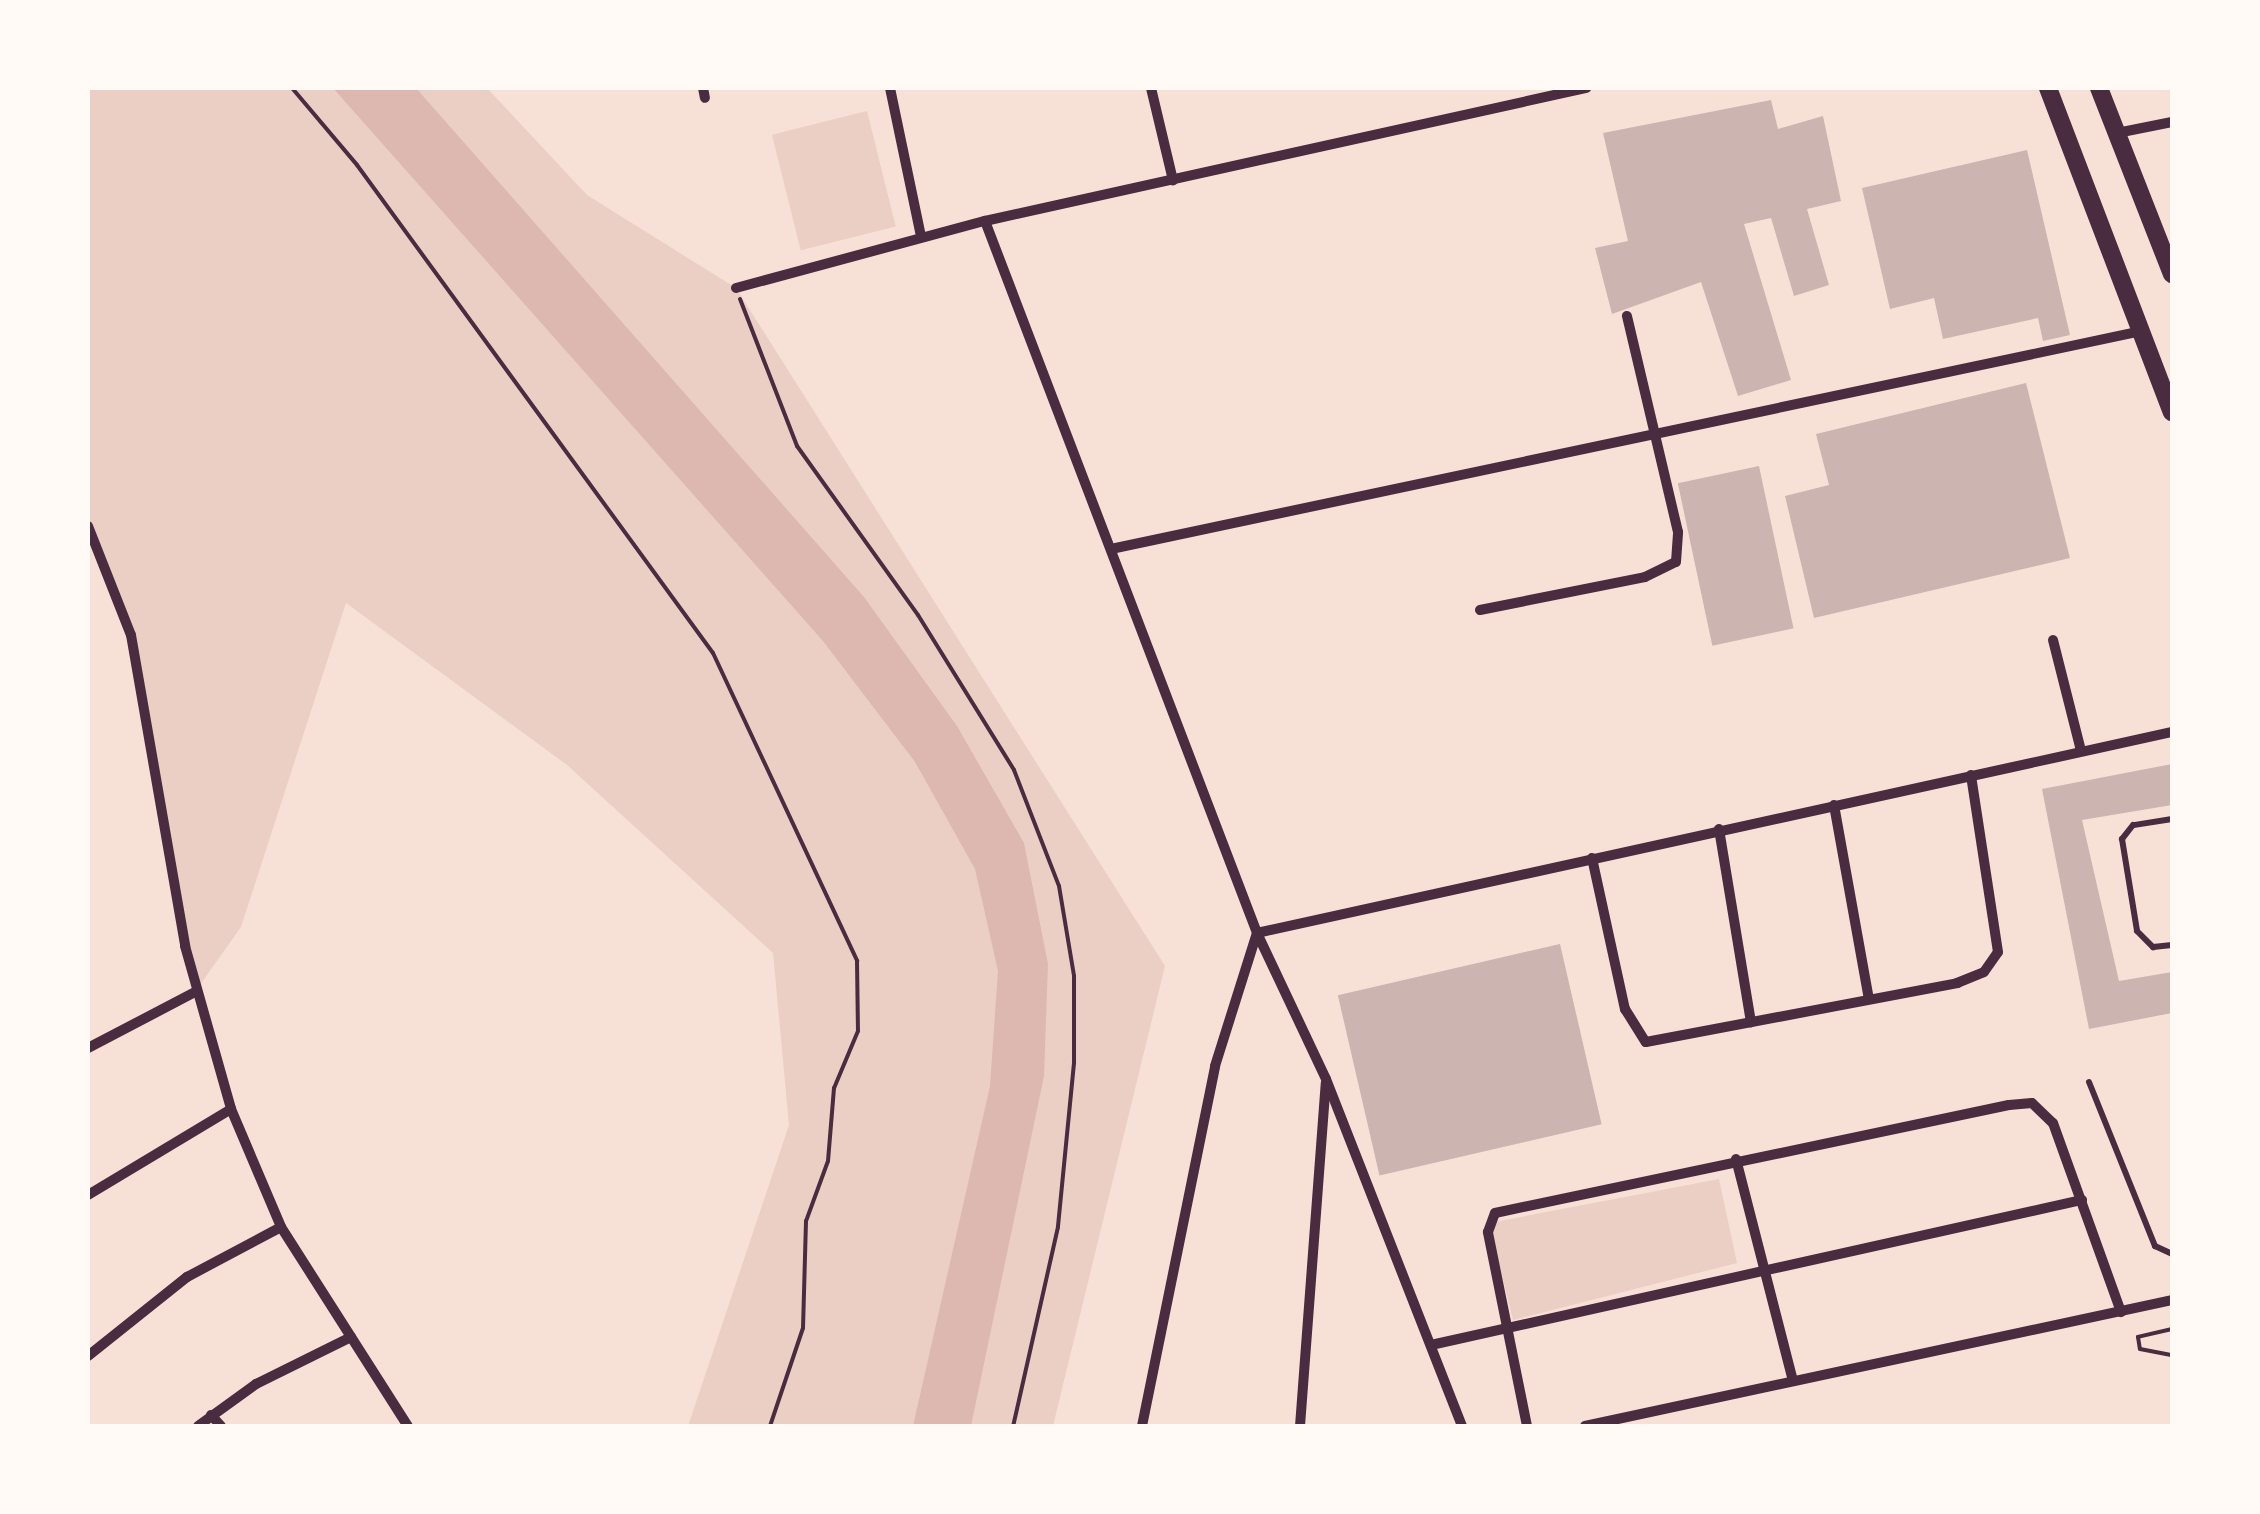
<!DOCTYPE html>
<html>
<head>
<meta charset="utf-8">
<style>
  body { margin:0 }
  #map { position:relative; width:2260px; height:1514px; overflow:hidden; background:#f7e1d7; font-family:Georgia,serif }
  div>[style] { position:absolute }
  [style*='--x'] { left:calc(var(--x)*1px); top:calc(var(--y)*1px); width:calc(var(--w)*1px); rotate:calc(var(--a)*1deg) }
  .green>* { inset:0; background:#ebcfc5; transform-origin:0 0 }
  .water>* { inset:0; background:#dcb8b0 }
  .building>* { inset:0; background:#ccb4b1; transform-origin:0 0 }
  .path>* { height:4px; margin:-2px; padding:0 2px; transform-origin:2px; border-radius:2px; background:#4a2c40 }
  .service>* { height:6px; margin:-3px; padding:0 3px; transform-origin:3px; border-radius:3px; background:#4a2c40 }
  .minor>* { height:10px; margin:-5px; padding:0 5px; transform-origin:5px; border-radius:5px; background:#4a2c40 }
  .primary>* { height:18px; margin:-9px; padding:0 9px; transform-origin:9px; border-radius:9px; background:#4a2c40 }
  span { translate:-50% -50%; white-space:nowrap; text-align:center; line-height:1.15; -webkit-text-stroke:10px #fffaf5; paint-order:stroke }
  .frame { position:absolute; inset:0; border:90px solid #fffaf5; pointer-events:none }
</style>
</head>
<body>
<div id="map">
  <div class="green">
    <i style="clip-path:polygon(88px 88px,487px 88px,587px 195px,736px 288px,1165px 966px,1053px 1426px,688px 1426px,789px 1125px,773px 953px,567px 765px,346px 603px,241px 927px,195px 992px,138px 667px,88px 527px)"></i>
    <i style="left:867px;top:111px;width:119px;height:98px;rotate:76deg"></i>
    <i style="clip-path:polygon(1719px 1179px,1737px 1263px,1513px 1320px,1489px 1223px)"></i>
  </div>
  <div class="water">
    <i style="clip-path:polygon(333px 88px,416px 88px,864px 597px,957px 726px,1024px 843px,1048px 964px,1044px 1076px,971px 1426px,913px 1426px,990px 1086px,998px 971px,975px 869px,915px 762px,823px 641px)"></i>
  </div>
  <div class="building">
    <i style="clip-path:polygon(1771px 100px,1778px 129px,1823px 116px,1841px 201px,1807px 209px,1829px 285px,1794px 296px,1771px 218px,1744px 224px,1791px 380px,1738px 396px,1701px 282px,1612px 314px,1595px 248px,1628px 241px,1603px 133px)"></i>
    <i style="clip-path:polygon(2027px 150px,2070px 335px,2043px 341px,2038px 318px,1943px 339px,1934px 298px,1890px 309px,1862px 188px)"></i>
    <i style="clip-path:polygon(2026px 383px,2070px 558px,1814px 618px,1785px 496px,1829px 485px,1816px 434px)"></i>
    <i style="left:1759px;top:466px;width:166px;height:83px;rotate:78deg"></i>
    <i style="clip-path:polygon(2172px 764px,2172px 805px,2082px 820px,2119px 981px,2172px 972px,2172px 1013px,2089px 1029px,2042px 789px)"></i>
    <i style="left:1560px;top:944px;width:185px;height:228px;rotate:77deg"></i>
  </div>
  <div class="path">
    <i style="--x:292;--y:88;--w:101;--a:49.8"></i>
    <i style="--x:357;--y:165;--w:604;--a:53.89"></i>
    <i style="--x:713;--y:653;--w:340;--a:64.9"></i>
    <i style="--x:857;--y:961;--w:70;--a:89.2"></i>
    <i style="--x:858;--y:1031;--w:62;--a:112.8"></i>
    <i style="--x:834;--y:1088;--w:73;--a:94.7"></i>
    <i style="--x:828;--y:1161;--w:64;--a:110.1"></i>
    <i style="--x:806;--y:1221;--w:107;--a:91.6"></i>
    <i style="--x:803;--y:1328;--w:103;--a:108.6"></i>
    <i style="--x:740;--y:299;--w:158;--a:68.8"></i>
    <i style="--x:797;--y:446;--w:208;--a:54.4"></i>
    <i style="--x:918;--y:615;--w:182;--a:58.2"></i>
    <i style="--x:1014;--y:770;--w:124;--a:68.8"></i>
    <i style="--x:1059;--y:886;--w:91;--a:80.5"></i>
    <i style="--x:1074;--y:976;--w:87;--a:90"></i>
    <i style="--x:1074;--y:1063;--w:165;--a:95.6"></i>
    <i style="--x:1058;--y:1227;--w:204;--a:102.7"></i>
    <i style="--x:2172;--y:1329;--w:35;--a:167"></i>
    <i style="--x:2138;--y:1337;--w:12;--a:81"></i>
    <i style="--x:2140;--y:1349;--w:33;--a:11"></i>
  </div>
  <div class="service">
    <i style="--x:2172;--y:819;--w:39;--a:171"></i>
    <i style="--x:2133;--y:825;--w:18;--a:128"></i>
    <i style="--x:2122;--y:839;--w:93;--a:80.7"></i>
    <i style="--x:2137;--y:931;--w:23;--a:45"></i>
    <i style="--x:2153;--y:947;--w:19;--a:-6"></i>
    <i style="--x:2089;--y:1082;--w:177;--a:68.1"></i>
    <i style="--x:2155;--y:1246;--w:19;--a:25"></i>
  </div>
  <div class="minor">
    <i style="--x:703;--y:88;--w:10;--a:79"></i>
    <i style="--x:890;--y:88;--w:151;--a:78.2"></i>
    <i style="--x:1151;--y:88;--w:95;--a:76.6"></i>
    <i style="--x:2117;--y:133;--w:56;--a:-11.3"></i>
    <i style="--x:985;--y:221;--w:762;--a:69.09"></i>
    <i style="--x:1257;--y:933;--w:161;--a:64.7"></i>
    <i style="--x:1326;--y:1079;--w:373;--a:68.6"></i>
    <i style="--x:736;--y:288;--w:258;--a:-15.1"></i>
    <i style="--x:985;--y:221;--w:616;--a:-12.48"></i>
    <i style="--x:88;--y:526;--w:117;--a:68.5"></i>
    <i style="--x:131;--y:635;--w:316;--a:80.1"></i>
    <i style="--x:185;--y:946;--w:169;--a:74.2"></i>
    <i style="--x:231;--y:1109;--w:128;--a:67"></i>
    <i style="--x:281;--y:1227;--w:236;--a:57.5"></i>
    <i style="--x:1111;--y:549;--w:1054;--a:-11.94"></i>
    <i style="--x:1480;--y:610;--w:168;--a:-11.3"></i>
    <i style="--x:1645;--y:577;--w:34;--a:-26"></i>
    <i style="--x:1676;--y:562;--w:30;--a:-86"></i>
    <i style="--x:1678;--y:532;--w:222;--a:-103.3"></i>
    <i style="--x:2053;--y:640;--w:114;--a:75.8"></i>
    <i style="--x:1834;--y:805;--w:197;--a:79.8"></i>
    <i style="--x:1719;--y:829;--w:196;--a:80.6"></i>
    <i style="--x:1592;--y:858;--w:155;--a:77.7"></i>
    <i style="--x:1625;--y:1009;--w:39;--a:58"></i>
    <i style="--x:1646;--y:1042;--w:317;--a:-10.7"></i>
    <i style="--x:1957;--y:983;--w:29;--a:-22"></i>
    <i style="--x:1984;--y:972;--w:24;--a:-55"></i>
    <i style="--x:1998;--y:952;--w:179;--a:-98.7"></i>
    <i style="--x:88;--y:1048;--w:121;--a:-27.6"></i>
    <i style="--x:1736;--y:1159;--w:229;--a:75.6"></i>
    <i style="--x:88;--y:1195;--w:167;--a:-31"></i>
    <i style="--x:1431;--y:1345;--w:667;--a:-12.56"></i>
    <i style="--x:88;--y:1356;--w:127;--a:-38.6"></i>
    <i style="--x:187;--y:1277;--w:106;--a:-28"></i>
    <i style="--x:211;--y:1415;--w:15;--a:48"></i>
    <i style="--x:198;--y:1426;--w:72;--a:-35.9"></i>
    <i style="--x:256;--y:1384;--w:106;--a:-26.3"></i>
    <i style="--x:1142;--y:1426;--w:367;--a:-78.5"></i>
    <i style="--x:1215;--y:1066;--w:139;--a:-72.5"></i>
    <i style="--x:1257;--y:933;--w:937;--a:-12.39"></i>
    <i style="--x:1300;--y:1426;--w:344;--a:-85.7"></i>
    <i style="--x:1527;--y:1426;--w:198;--a:-101.4"></i>
    <i style="--x:1488;--y:1232;--w:20;--a:-70"></i>
    <i style="--x:1495;--y:1213;--w:525;--a:-11.87"></i>
    <i style="--x:2009;--y:1105;--w:23;--a:-5"></i>
    <i style="--x:2032;--y:1103;--w:29;--a:44"></i>
    <i style="--x:2053;--y:1123;--w:201;--a:70.2"></i>
    <i style="--x:1585;--y:1426;--w:600;--a:-12.11"></i>
  </div>
  <div class="primary">
    <i style="--x:2048;--y:88;--w:347;--a:69.1"></i>
    <i style="--x:2099;--y:88;--w:200;--a:68.6"></i>
  </div>
  <div class="frame"></div>
</div>
</body>
</html>
